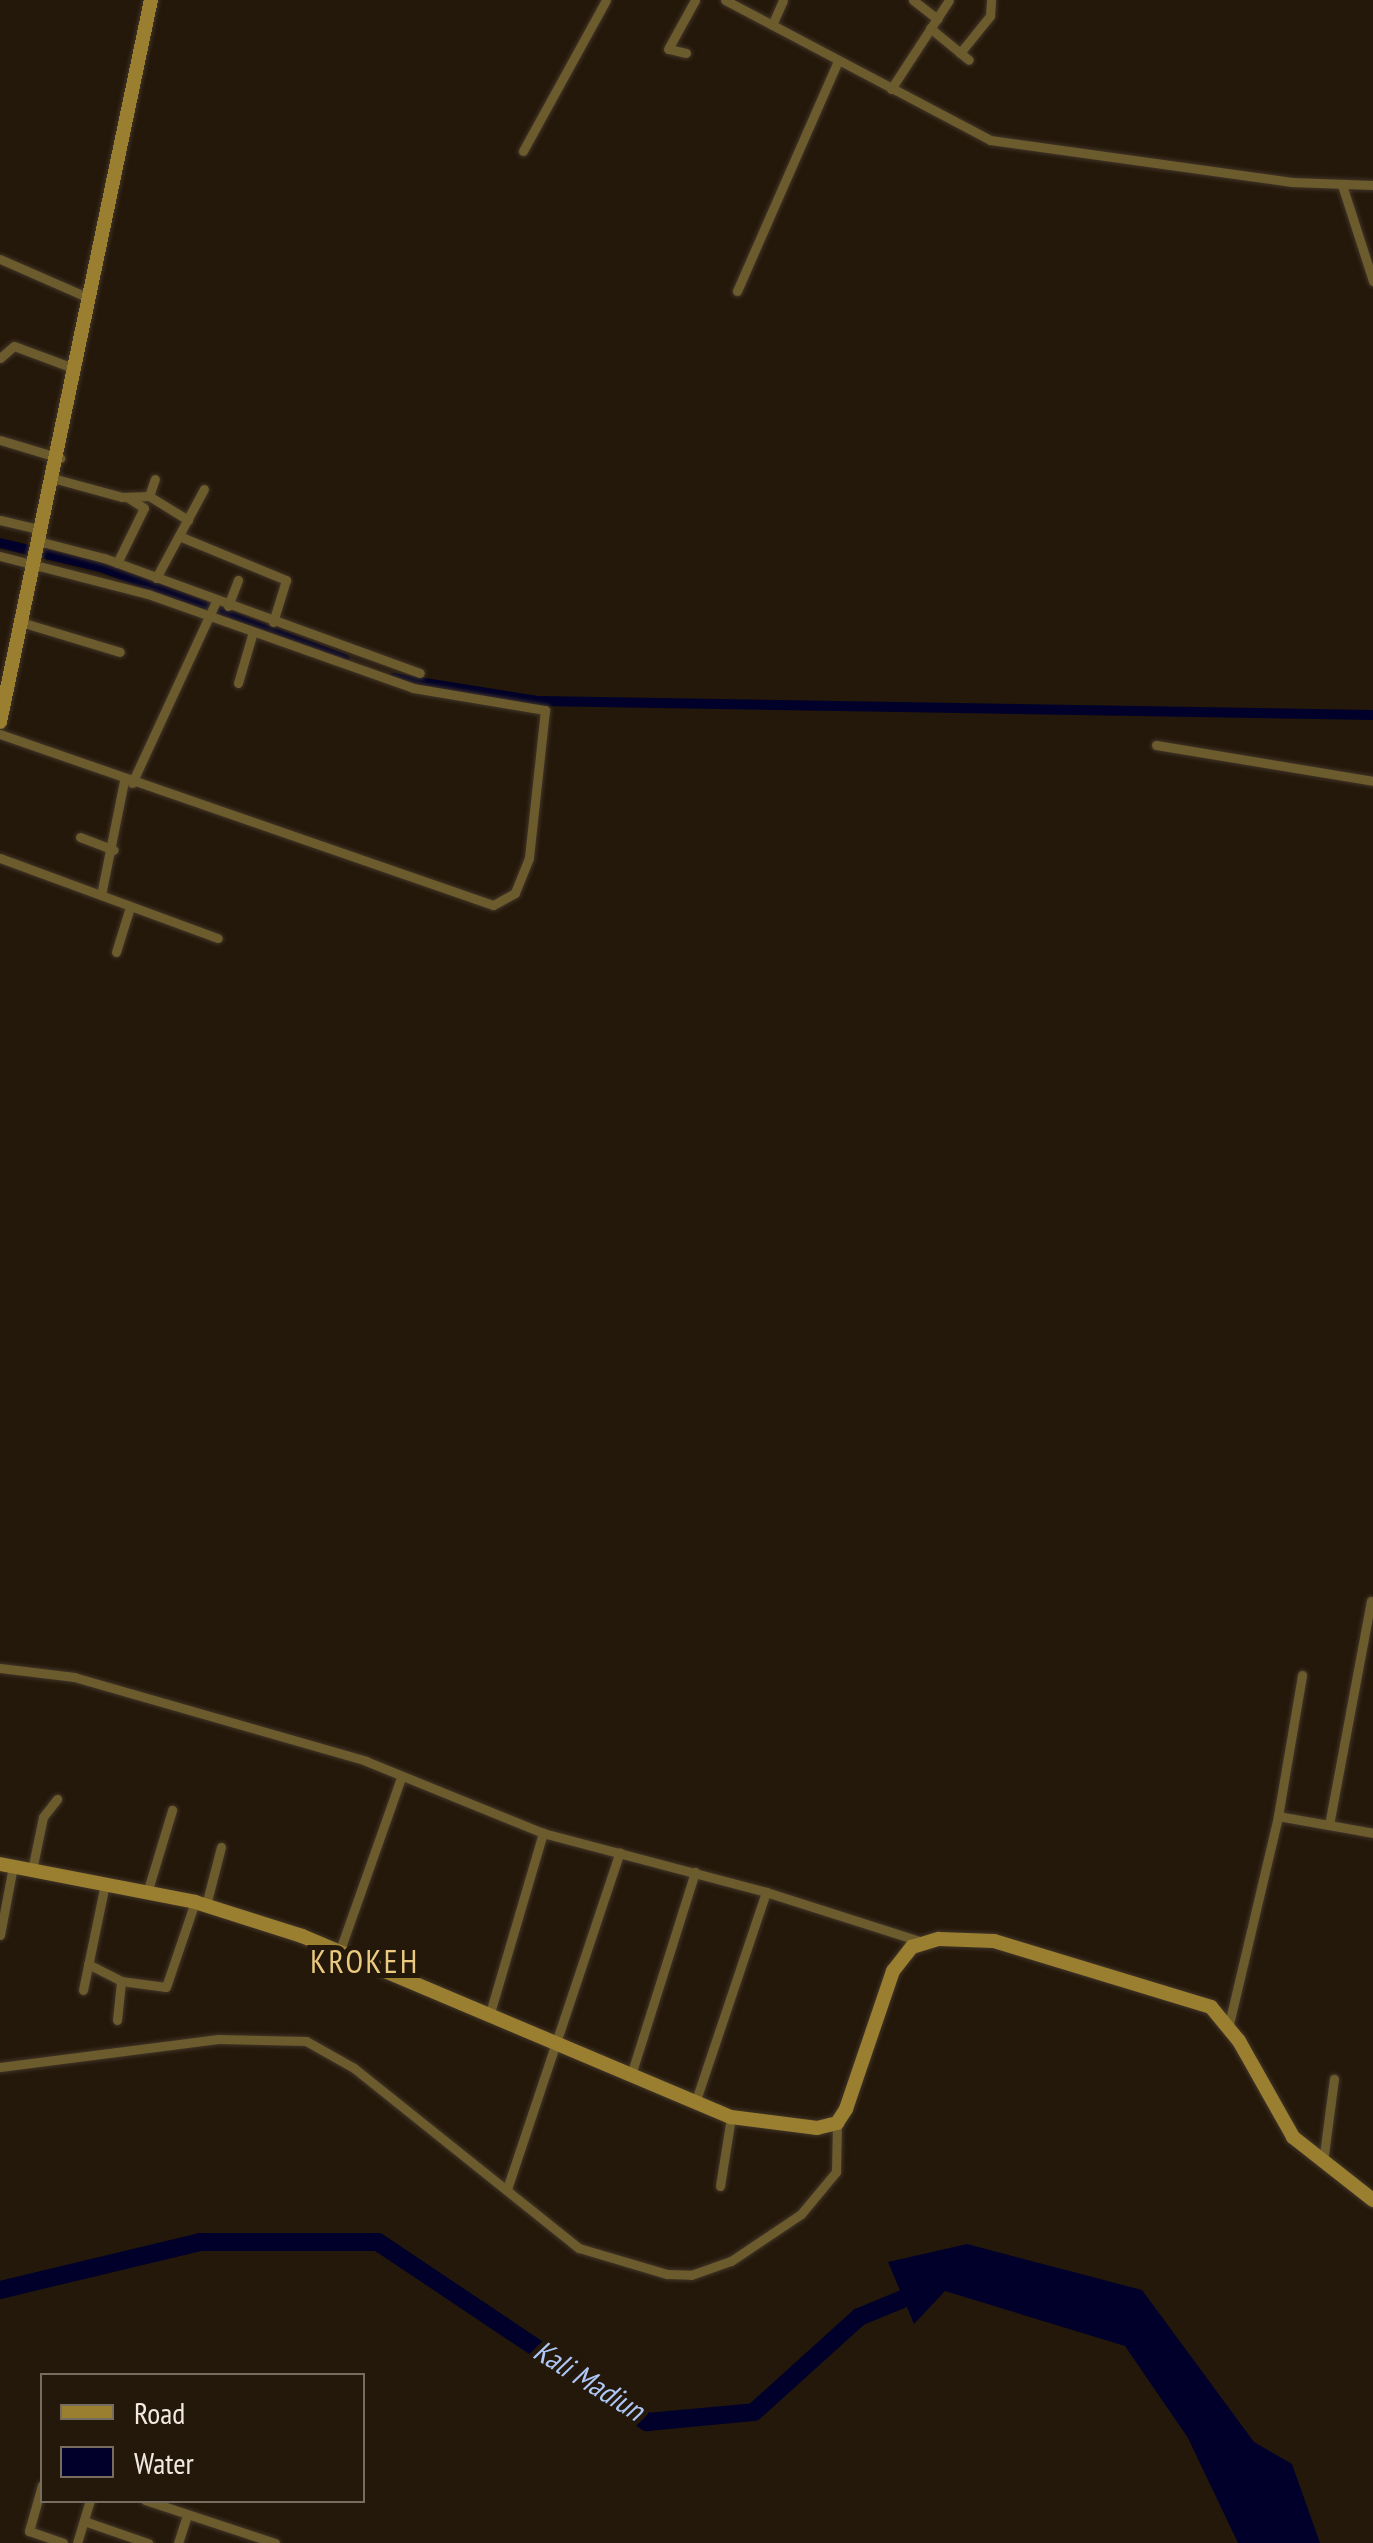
<!DOCTYPE html>
<html>
<head>
<meta charset="utf-8">
<style>
  body { margin:0 }
  #map { position:relative; width:1373px; height:2543px; overflow:hidden; background:#24180a; font-family:"PT Sans Narrow",sans-serif }
  div>[style] { position:absolute }
  [style*='--x'] { left:calc(var(--x)*1px); top:calc(var(--y)*1px); width:calc(var(--w)*1px); rotate:calc(var(--a)*1deg) }
  .water>* { inset:0; background:#00002a }
  .canal>* { height:10px; margin:-5px; padding:0 5px; transform-origin:5px; border-radius:5px; background:#00002a }
  .river>* { height:18px; margin:-9px; padding:0 9px; transform-origin:9px; border-radius:9px; background:#00002a }
  .roads { filter:drop-shadow(0 0 2px #413528) drop-shadow(0 0 2px #413528) }
  .street>* { height:9px; margin:-4.5px; padding:0 4.5px; transform-origin:4.5px; border-radius:4.5px; background:#6c5b2d }
  .secondary>* { height:14px; margin:-7px; padding:0 7px; transform-origin:7px; border-radius:7px; background:#9b7f31 }
  span { translate:-50% -50%; white-space:nowrap; text-align:center; line-height:1.15; -webkit-text-stroke:10px #24180a; paint-order:stroke }
  .water-label { font-size:30px; color:#aec7f6; font-style:italic }
  .quarter-label { font-size:32px; color:#ebca80; letter-spacing:2.5px }
  .legend { position:absolute; left:40px; top:2373px; width:325px; height:130px; box-sizing:border-box; background:#24180a; border:2px solid #766c60; margin:0; padding:12px 18px; list-style:none; font-size:30px; color:#f2e9e0 }
  .legend li { display:flex; align-items:center; gap:20px; height:50px }
  .legend b { width:50px; border:2px solid #766c60 }
</style>
</head>
<body>
<div id="map">
  <div class="water">
    <i style="clip-path:polygon(967px 2244px,1142px 2290px,1254px 2442px,1292px 2464px,1320px 2543px,1238px 2543px,1188px 2438px,1125px 2346px,945px 2291px,914px 2324px,888px 2262px)"></i>
  </div>
  <div class="canal">
    <i style="--x:0;--y:543;--w:104;--a:13.4"></i>
    <i style="--x:101;--y:567;--w:260;--a:20.7"></i>
    <i style="--x:393;--y:678;--w:148;--a:9"></i>
    <i style="--x:539;--y:701;--w:834;--a:0.96"></i>
  </div>
  <div class="river">
    <i style="--x:0;--y:2290;--w:206;--a:-13.5"></i>
    <i style="--x:200;--y:2242;--w:178;--a:0"></i>
    <i style="--x:378;--y:2242;--w:324;--a:33.8"></i>
    <i style="--x:647;--y:2422;--w:107;--a:-5.3"></i>
    <i style="--x:754;--y:2412;--w:142;--a:-42.1"></i>
    <i style="--x:859;--y:2317;--w:68;--a:-22.4"></i>
  </div>
  <div class="roads">
    <div class="street">
      <i style="--x:725;--y:0;--w:300;--a:27.8"></i>
      <i style="--x:990;--y:140;--w:305;--a:7.9"></i>
      <i style="--x:1292;--y:182;--w:81;--a:2.1"></i>
      <i style="--x:913;--y:0;--w:31;--a:38"></i>
      <i style="--x:772;--y:25;--w:27;--a:-66"></i>
      <i style="--x:930;--y:28;--w:50;--a:39.4"></i>
      <i style="--x:686;--y:53;--w:18;--a:-167"></i>
      <i style="--x:668;--y:49;--w:56;--a:-61.1"></i>
      <i style="--x:960;--y:53;--w:48;--a:-51"></i>
      <i style="--x:990;--y:16;--w:16;--a:-86"></i>
      <i style="--x:891;--y:89;--w:106;--a:-56.9"></i>
      <i style="--x:523;--y:151;--w:172;--a:-61.2"></i>
      <i style="--x:1342;--y:185;--w:101;--a:72.1"></i>
      <i style="--x:0;--y:259;--w:97;--a:23.7"></i>
      <i style="--x:737;--y:291;--w:251;--a:-66.3"></i>
      <i style="--x:0;--y:358;--w:18;--a:-41"></i>
      <i style="--x:14;--y:346;--w:66;--a:20.4"></i>
      <i style="--x:0;--y:440;--w:63;--a:16.7"></i>
      <i style="--x:56;--y:479;--w:68;--a:15.3"></i>
      <i style="--x:122;--y:497;--w:27;--a:-2"></i>
      <i style="--x:149;--y:496;--w:46;--a:31.6"></i>
      <i style="--x:149;--y:496;--w:18;--a:-71"></i>
      <i style="--x:0;--y:520;--w:43;--a:13.4"></i>
      <i style="--x:179;--y:536;--w:116;--a:22.4"></i>
      <i style="--x:286;--y:580;--w:44;--a:107.2"></i>
      <i style="--x:42;--y:542;--w:64;--a:14.5"></i>
      <i style="--x:104;--y:558;--w:336;--a:20"></i>
      <i style="--x:0;--y:556;--w:153;--a:14.4"></i>
      <i style="--x:148;--y:594;--w:281;--a:19.5"></i>
      <i style="--x:413;--y:688;--w:134;--a:9.5"></i>
      <i style="--x:545;--y:710;--w:149;--a:96.2"></i>
      <i style="--x:529;--y:858;--w:38;--a:112"></i>
      <i style="--x:515;--y:893;--w:25;--a:151"></i>
      <i style="--x:493;--y:905;--w:522;--a:-160.87"></i>
      <i style="--x:117;--y:563;--w:61;--a:-63.9"></i>
      <i style="--x:144;--y:508;--w:20;--a:-147"></i>
      <i style="--x:156;--y:578;--w:101;--a:-61.7"></i>
      <i style="--x:228;--y:606;--w:28;--a:-69"></i>
      <i style="--x:24;--y:623;--w:100;--a:16.8"></i>
      <i style="--x:238;--y:683;--w:50;--a:-73.7"></i>
      <i style="--x:1156;--y:745;--w:220;--a:9.4"></i>
      <i style="--x:132;--y:783;--w:200;--a:-65.2"></i>
      <i style="--x:80;--y:837;--w:36;--a:21"></i>
      <i style="--x:0;--y:858;--w:232;--a:20.2"></i>
      <i style="--x:101;--y:895;--w:116;--a:-78.6"></i>
      <i style="--x:116;--y:952;--w:47;--a:-72.7"></i>
      <i style="--x:0;--y:1668;--w:75;--a:6.9"></i>
      <i style="--x:74;--y:1677;--w:304;--a:16"></i>
      <i style="--x:366;--y:1761;--w:191;--a:22.1"></i>
      <i style="--x:543;--y:1833;--w:231;--a:14.8"></i>
      <i style="--x:766;--y:1892;--w:223;--a:108.6"></i>
      <i style="--x:1278;--y:1816;--w:97;--a:10.1"></i>
      <i style="--x:1329;--y:1825;--w:228;--a:-79.4"></i>
      <i style="--x:32;--y:1870;--w:54;--a:-78.3"></i>
      <i style="--x:43;--y:1817;--w:23;--a:-52"></i>
      <i style="--x:766;--y:1892;--w:165;--a:17.7"></i>
      <i style="--x:147;--y:1893;--w:87;--a:-73.2"></i>
      <i style="--x:206;--y:1905;--w:60;--a:-75.5"></i>
      <i style="--x:0;--y:1935;--w:70;--a:-79.3"></i>
      <i style="--x:340;--y:1950;--w:182;--a:-70.5"></i>
      <i style="--x:88;--y:1964;--w:37;--a:27"></i>
      <i style="--x:121;--y:1981;--w:45;--a:7.6"></i>
      <i style="--x:166;--y:1987;--w:90;--a:-71.2"></i>
      <i style="--x:83;--y:1990;--w:108;--a:-78.3"></i>
      <i style="--x:490;--y:2013;--w:188;--a:-73.6"></i>
      <i style="--x:117;--y:2020;--w:39;--a:-84"></i>
      <i style="--x:1229;--y:2024;--w:214;--a:-76.7"></i>
      <i style="--x:1278;--y:1816;--w:143;--a:-80.3"></i>
      <i style="--x:0;--y:2067;--w:220;--a:-7.3"></i>
      <i style="--x:218;--y:2039;--w:88;--a:1.3"></i>
      <i style="--x:306;--y:2041;--w:55;--a:29.4"></i>
      <i style="--x:354;--y:2068;--w:288;--a:38.7"></i>
      <i style="--x:579;--y:2248;--w:92;--a:16.5"></i>
      <i style="--x:667;--y:2274;--w:24;--a:2"></i>
      <i style="--x:691;--y:2275;--w:42;--a:-19.3"></i>
      <i style="--x:731;--y:2261;--w:84;--a:-33.9"></i>
      <i style="--x:801;--y:2214;--w:55;--a:-50.2"></i>
      <i style="--x:836;--y:2172;--w:49;--a:-88.8"></i>
      <i style="--x:631;--y:2075;--w:213;--a:-72.5"></i>
      <i style="--x:1323;--y:2162;--w:84;--a:-82.5"></i>
      <i style="--x:720;--y:2186;--w:70;--a:-80.9"></i>
      <i style="--x:507;--y:2189;--w:355;--a:-71.5"></i>
      <i style="--x:42;--y:2485;--w:48;--a:105.8"></i>
      <i style="--x:29;--y:2531;--w:36;--a:19"></i>
      <i style="--x:145;--y:2500;--w:137;--a:18.3"></i>
      <i style="--x:84;--y:2521;--w:68;--a:19"></i>
      <i style="--x:77;--y:2543;--w:45;--a:-73.2"></i>
      <i style="--x:178;--y:2543;--w:28;--a:-72"></i>
    </div>
    <div class="secondary">
      <i style="--x:0;--y:722;--w:738;--a:-78.19"></i>
      <i style="--x:0;--y:1864;--w:199;--a:11"></i>
      <i style="--x:195;--y:1902;--w:112;--a:17.6"></i>
      <i style="--x:302;--y:1936;--w:466;--a:22.9"></i>
      <i style="--x:731;--y:2117;--w:87;--a:7.3"></i>
      <i style="--x:817;--y:2128;--w:21;--a:-14"></i>
      <i style="--x:837;--y:2123;--w:17;--a:-57"></i>
      <i style="--x:846;--y:2109;--w:146;--a:-71.2"></i>
      <i style="--x:893;--y:1971;--w:31;--a:-52"></i>
      <i style="--x:912;--y:1947;--w:28;--a:-17"></i>
      <i style="--x:939;--y:1939;--w:55;--a:2.1"></i>
      <i style="--x:994;--y:1941;--w:227;--a:16.9"></i>
      <i style="--x:1211;--y:2007;--w:44;--a:50.5"></i>
      <i style="--x:1239;--y:2041;--w:110;--a:60.6"></i>
      <i style="--x:1293;--y:2137;--w:102;--a:38.2"></i>
    </div>
  </div>
  <div class="water-label">
    <span style="left:589px;top:2380px;rotate:32deg">Kali Madiun</span>
  </div>
  <div class="quarter-label">
    <span style="left:365px;top:1961px">KROKEH</span>
  </div>
  <ul class="legend">
  <li><b style="height:12px;background:#9b7f31"></b>Road</li>
  <li><b style="height:28px;background:#00002a"></b>Water</li>
  </ul>
</div>
</body>
</html>
